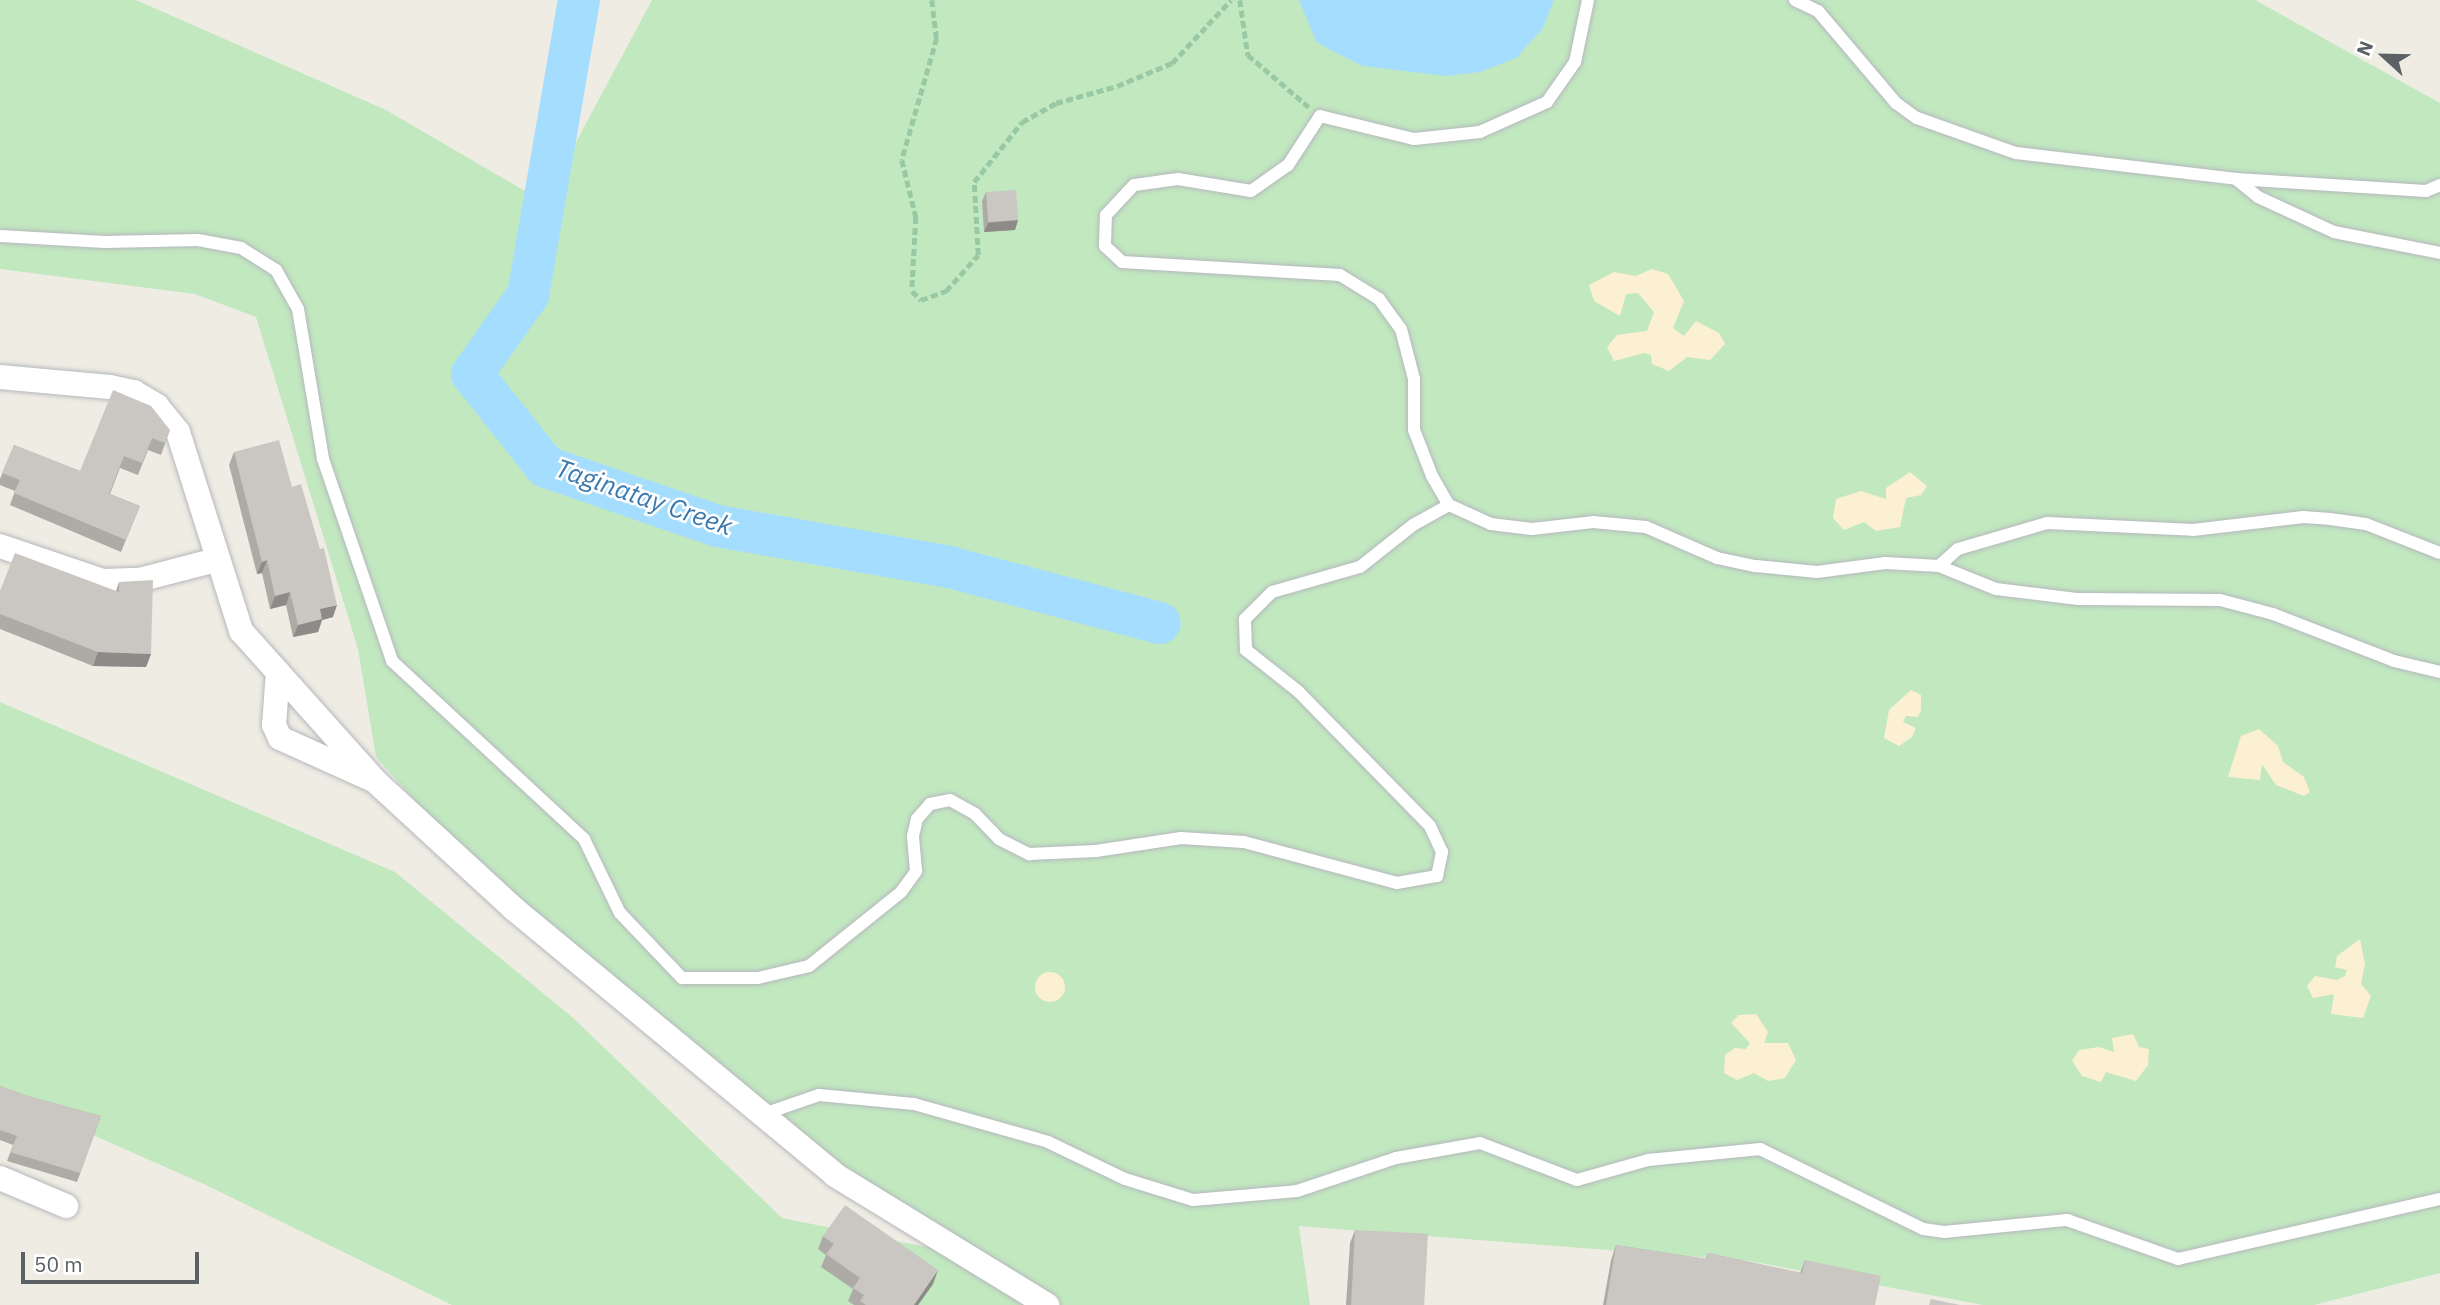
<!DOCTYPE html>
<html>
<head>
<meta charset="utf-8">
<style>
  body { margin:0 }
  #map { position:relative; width:2440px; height:1305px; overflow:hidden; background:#efece4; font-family:"IBM Plex Sans",sans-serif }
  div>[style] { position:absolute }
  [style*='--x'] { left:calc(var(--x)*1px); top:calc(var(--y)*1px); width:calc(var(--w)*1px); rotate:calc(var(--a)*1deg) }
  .green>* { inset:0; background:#c2e8c0 }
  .sand>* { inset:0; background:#fcf0d3 }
  .round { border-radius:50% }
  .water>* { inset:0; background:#a5ddff }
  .river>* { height:42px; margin:-21px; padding:0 21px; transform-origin:21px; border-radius:21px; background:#a5ddff }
  .path>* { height:4.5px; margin-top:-2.25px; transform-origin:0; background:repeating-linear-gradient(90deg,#99c9a4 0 7px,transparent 0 10.5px) }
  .roads { filter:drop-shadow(0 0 2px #b5b8bc) drop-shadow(0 0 2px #b5b8bc) }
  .service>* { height:12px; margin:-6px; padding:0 6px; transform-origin:6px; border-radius:6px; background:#fff }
  .minor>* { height:24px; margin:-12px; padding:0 12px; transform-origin:12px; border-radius:12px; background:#fff }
  .wall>* { inset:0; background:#aeaba7 }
  .shaded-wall>* { inset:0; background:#8d8b88 }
  .building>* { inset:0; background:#cac7c2; transform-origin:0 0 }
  span { translate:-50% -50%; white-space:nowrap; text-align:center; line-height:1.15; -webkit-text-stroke:5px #fff; paint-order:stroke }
  .water-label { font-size:26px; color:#3a79ad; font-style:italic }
  .north { position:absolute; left:2349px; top:21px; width:70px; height:70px; -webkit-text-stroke:5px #fff; paint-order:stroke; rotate:292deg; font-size:19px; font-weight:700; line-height:28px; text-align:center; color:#5c6166 }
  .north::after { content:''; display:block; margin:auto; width:24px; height:32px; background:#5c6166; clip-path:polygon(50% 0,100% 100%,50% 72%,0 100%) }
  .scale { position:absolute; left:21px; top:1252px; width:178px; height:32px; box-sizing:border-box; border:4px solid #5c6166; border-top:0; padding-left:9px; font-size:21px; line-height:24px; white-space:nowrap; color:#5c6166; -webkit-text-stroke:5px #fff; paint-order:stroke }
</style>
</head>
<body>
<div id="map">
  <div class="green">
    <i style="clip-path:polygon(0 0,136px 0,386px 110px,544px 202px,652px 0,2255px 0,2440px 103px,2440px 1273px,2314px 1305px,1983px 1305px,1749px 1261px,1299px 1226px,1310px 1305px,452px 1305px,206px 1185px,0 1094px,0 702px,395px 872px,571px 1016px,782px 1218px,961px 1254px,736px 1088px,518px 901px,433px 821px,376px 757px,358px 649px,256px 317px,195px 294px,0 269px)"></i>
  </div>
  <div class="sand">
    <i style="clip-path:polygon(1652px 269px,1668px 274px,1684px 301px,1673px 328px,1684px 336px,1696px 321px,1719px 333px,1725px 344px,1710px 360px,1687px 357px,1669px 371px,1652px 364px,1651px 355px,1645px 353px,1614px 361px,1607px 347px,1617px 335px,1647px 331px,1654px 312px,1638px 293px,1626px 294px,1620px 316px,1594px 301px,1589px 285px,1614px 272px,1636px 276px)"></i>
    <i style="clip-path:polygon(1910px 472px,1927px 486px,1921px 495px,1906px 498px,1900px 527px,1876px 531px,1864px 522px,1844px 530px,1833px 518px,1836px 499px,1861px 491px,1886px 499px,1886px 488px)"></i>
    <i style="clip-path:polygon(1911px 690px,1921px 695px,1921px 710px,1918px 717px,1906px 716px,1903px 722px,1916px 728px,1912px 737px,1899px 746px,1884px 738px,1889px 710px)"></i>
    <i style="clip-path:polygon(2259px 729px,2278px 746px,2283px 762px,2304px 777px,2310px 792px,2304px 796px,2276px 785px,2262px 764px,2260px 780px,2228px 777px,2241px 736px)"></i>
    <i style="clip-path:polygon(2360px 939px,2365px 964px,2361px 984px,2371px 996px,2363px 1018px,2331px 1014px,2334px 994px,2313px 998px,2307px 986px,2315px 976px,2337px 980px,2345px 976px,2347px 970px,2335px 967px,2337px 956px)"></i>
    <i class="round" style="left:1035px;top:972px;width:30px;height:30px"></i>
    <i style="clip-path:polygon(1756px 1014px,1768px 1032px,1764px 1043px,1788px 1043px,1796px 1060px,1785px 1078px,1768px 1081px,1754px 1073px,1737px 1080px,1724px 1073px,1725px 1055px,1735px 1048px,1746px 1049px,1750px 1043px,1731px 1023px,1739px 1015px)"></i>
    <i style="clip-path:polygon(2133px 1034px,2139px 1047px,2149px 1049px,2148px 1065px,2136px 1081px,2106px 1072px,2101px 1082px,2082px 1076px,2072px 1061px,2079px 1050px,2099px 1047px,2114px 1052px,2112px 1038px)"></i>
  </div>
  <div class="water">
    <i style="clip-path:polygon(1299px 0,1554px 0,1543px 28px,1516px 58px,1480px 72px,1446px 76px,1363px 66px,1330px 50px,1316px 41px)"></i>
  </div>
  <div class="river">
    <i style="--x:579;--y:0;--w:299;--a:99.8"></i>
    <i style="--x:528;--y:295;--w:97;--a:125.3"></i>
    <i style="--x:472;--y:374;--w:119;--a:51.5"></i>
    <i style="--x:546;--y:467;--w:181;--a:19"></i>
    <i style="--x:717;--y:526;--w:236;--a:10"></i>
    <i style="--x:949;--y:567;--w:218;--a:14.9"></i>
  </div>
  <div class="path">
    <i style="--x:932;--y:0;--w:38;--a:83"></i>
    <i style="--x:937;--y:38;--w:127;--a:106"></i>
    <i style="--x:902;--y:160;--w:59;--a:76.2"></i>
    <i style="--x:916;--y:217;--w:74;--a:93.1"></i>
    <i style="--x:912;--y:291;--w:13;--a:45"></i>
    <i style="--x:921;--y:300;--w:27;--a:-20"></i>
    <i style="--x:946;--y:291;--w:48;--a:-48.4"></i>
    <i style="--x:978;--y:255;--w:73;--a:-93.1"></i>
    <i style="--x:974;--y:182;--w:77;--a:-51.3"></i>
    <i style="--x:1022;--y:122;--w:39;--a:-29"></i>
    <i style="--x:1056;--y:103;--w:63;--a:-15.6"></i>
    <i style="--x:1117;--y:86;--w:60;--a:-22.7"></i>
    <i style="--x:1172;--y:63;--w:86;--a:-46.9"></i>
    <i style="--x:1240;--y:0;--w:56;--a:81.7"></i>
    <i style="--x:1248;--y:55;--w:80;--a:40.4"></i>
  </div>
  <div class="roads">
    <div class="service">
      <i style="--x:1588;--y:0;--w:63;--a:101.8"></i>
      <i style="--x:1575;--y:62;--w:49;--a:125"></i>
      <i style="--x:1547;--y:102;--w:73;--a:155.9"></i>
      <i style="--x:1480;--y:132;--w:66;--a:173.9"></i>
      <i style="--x:1414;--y:139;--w:97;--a:-166.3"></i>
      <i style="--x:1320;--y:116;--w:59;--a:123.1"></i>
      <i style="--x:1288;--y:165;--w:45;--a:144.9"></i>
      <i style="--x:1251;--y:191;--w:74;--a:-170.7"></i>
      <i style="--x:1178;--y:179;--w:44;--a:172.2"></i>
      <i style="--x:1134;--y:185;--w:41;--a:133"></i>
      <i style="--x:1106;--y:215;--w:31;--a:92"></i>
      <i style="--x:1105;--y:246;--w:23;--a:43"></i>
      <i style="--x:1122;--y:262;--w:218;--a:3.4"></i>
      <i style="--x:1340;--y:275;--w:46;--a:31.6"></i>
      <i style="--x:1379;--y:299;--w:37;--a:54"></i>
      <i style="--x:1401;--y:329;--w:52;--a:75.4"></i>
      <i style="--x:1414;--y:379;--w:51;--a:90"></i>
      <i style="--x:1414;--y:430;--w:49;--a:68.6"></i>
      <i style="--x:1432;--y:476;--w:34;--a:60"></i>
      <i style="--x:1449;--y:505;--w:46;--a:24.3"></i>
      <i style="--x:1491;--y:524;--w:41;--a:7"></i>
      <i style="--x:1532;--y:529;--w:61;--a:-6.5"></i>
      <i style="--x:1593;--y:522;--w:53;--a:5.4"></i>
      <i style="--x:1646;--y:527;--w:77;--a:23.6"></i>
      <i style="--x:1717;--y:558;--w:40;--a:12"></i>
      <i style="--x:1756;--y:566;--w:61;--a:5.6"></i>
      <i style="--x:1817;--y:572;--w:69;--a:-7.5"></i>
      <i style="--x:1885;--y:563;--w:54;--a:3.2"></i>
      <i style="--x:1939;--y:566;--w:61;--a:22"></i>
      <i style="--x:1996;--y:589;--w:83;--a:7"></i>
      <i style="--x:2078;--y:599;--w:142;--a:0.4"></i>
      <i style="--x:2220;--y:600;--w:55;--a:14.8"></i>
      <i style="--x:2273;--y:614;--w:130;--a:21.2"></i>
      <i style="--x:2394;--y:661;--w:47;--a:13.4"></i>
      <i style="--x:1795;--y:0;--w:25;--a:26"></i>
      <i style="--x:1818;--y:11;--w:121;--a:49.7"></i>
      <i style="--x:1896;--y:103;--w:26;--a:36"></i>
      <i style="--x:1917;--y:118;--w:105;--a:19.5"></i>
      <i style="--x:2016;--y:153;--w:222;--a:6.7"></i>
      <i style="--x:2236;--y:179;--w:28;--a:39"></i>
      <i style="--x:2258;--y:197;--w:84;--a:24.7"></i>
      <i style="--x:2334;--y:232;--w:108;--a:11.2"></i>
      <i style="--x:2236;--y:179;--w:190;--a:3.6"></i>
      <i style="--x:2426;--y:191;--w:15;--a:-23"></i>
      <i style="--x:0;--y:236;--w:105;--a:3.3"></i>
      <i style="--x:105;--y:242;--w:93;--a:-1.2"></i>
      <i style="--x:198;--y:240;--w:44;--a:10.5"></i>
      <i style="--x:241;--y:248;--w:41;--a:32.2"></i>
      <i style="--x:276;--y:270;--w:45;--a:60.6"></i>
      <i style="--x:298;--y:309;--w:152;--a:80.5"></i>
      <i style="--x:323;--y:459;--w:213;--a:71.1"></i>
      <i style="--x:392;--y:661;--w:262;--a:42.8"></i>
      <i style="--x:584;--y:839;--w:82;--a:64.1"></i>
      <i style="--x:620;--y:913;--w:90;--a:46.4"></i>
      <i style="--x:682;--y:978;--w:76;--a:0"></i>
      <i style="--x:758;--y:978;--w:52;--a:-13.2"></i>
      <i style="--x:809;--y:966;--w:118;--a:-38.8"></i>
      <i style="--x:901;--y:892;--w:26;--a:-54"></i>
      <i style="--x:916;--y:871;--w:35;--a:-95"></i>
      <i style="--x:913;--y:836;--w:17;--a:-77"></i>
      <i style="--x:917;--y:819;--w:20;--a:-49"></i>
      <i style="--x:930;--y:804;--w:20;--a:-11"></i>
      <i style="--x:950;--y:800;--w:29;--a:29"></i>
      <i style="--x:975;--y:814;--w:35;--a:46"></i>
      <i style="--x:999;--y:839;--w:34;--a:27"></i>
      <i style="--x:1029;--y:854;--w:67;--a:-2.6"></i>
      <i style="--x:1096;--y:851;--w:86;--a:-8.7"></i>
      <i style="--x:1181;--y:838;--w:63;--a:3.6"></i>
      <i style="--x:1244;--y:842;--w:158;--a:15"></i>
      <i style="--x:1397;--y:883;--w:41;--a:-9.9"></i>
      <i style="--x:1437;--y:876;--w:25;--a:-78"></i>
      <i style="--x:1442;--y:852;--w:29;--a:-115"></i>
      <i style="--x:1430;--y:826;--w:187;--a:-134.4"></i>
      <i style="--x:1299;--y:692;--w:68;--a:-141.6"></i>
      <i style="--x:1246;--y:650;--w:31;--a:-92"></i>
      <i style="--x:1245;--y:619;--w:38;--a:-45"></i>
      <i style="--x:1272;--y:592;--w:91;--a:-15.9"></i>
      <i style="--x:1360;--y:567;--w:68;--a:-38.4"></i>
      <i style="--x:1413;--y:525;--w:41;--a:-29.1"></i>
      <i style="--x:1939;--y:566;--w:25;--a:-42"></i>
      <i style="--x:1958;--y:549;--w:93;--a:-16.3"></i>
      <i style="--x:2047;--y:523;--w:146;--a:2.7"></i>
      <i style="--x:2193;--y:530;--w:111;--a:-6.7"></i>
      <i style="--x:2303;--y:517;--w:27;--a:4"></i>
      <i style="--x:2330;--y:519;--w:36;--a:8"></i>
      <i style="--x:2366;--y:524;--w:79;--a:21.4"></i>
      <i style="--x:764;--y:1114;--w:58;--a:-19.1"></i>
      <i style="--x:819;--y:1095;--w:95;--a:5.4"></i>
      <i style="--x:914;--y:1104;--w:139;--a:15.8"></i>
      <i style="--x:1048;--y:1142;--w:85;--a:25.7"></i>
      <i style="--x:1125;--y:1179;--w:71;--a:17.2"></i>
      <i style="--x:1193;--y:1200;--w:104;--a:-4.9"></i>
      <i style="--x:1297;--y:1191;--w:104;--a:-18.4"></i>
      <i style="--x:1396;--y:1158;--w:85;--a:-10.1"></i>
      <i style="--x:1480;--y:1143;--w:104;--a:20.9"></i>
      <i style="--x:1577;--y:1180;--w:74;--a:-15.7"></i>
      <i style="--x:1648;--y:1160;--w:113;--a:-5.6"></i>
      <i style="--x:1760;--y:1149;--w:182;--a:26.1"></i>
      <i style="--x:1923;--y:1229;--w:21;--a:8"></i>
      <i style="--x:1944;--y:1232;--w:124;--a:-5.6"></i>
      <i style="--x:2067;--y:1220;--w:118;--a:19.4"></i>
      <i style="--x:2178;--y:1259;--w:269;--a:-12.9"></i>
    </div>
    <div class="minor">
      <i style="--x:0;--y:377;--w:110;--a:5.2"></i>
      <i style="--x:110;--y:387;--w:25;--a:12"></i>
      <i style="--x:134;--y:392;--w:27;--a:31"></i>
      <i style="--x:157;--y:406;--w:33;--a:51"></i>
      <i style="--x:178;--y:432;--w:209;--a:72.4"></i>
      <i style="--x:241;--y:631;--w:201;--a:48.2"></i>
      <i style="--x:375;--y:781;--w:189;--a:42.6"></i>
      <i style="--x:514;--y:909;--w:417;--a:39.6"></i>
      <i style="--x:835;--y:1175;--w:249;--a:31.5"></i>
      <i style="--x:0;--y:546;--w:109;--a:18.8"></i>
      <i style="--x:103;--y:581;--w:36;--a:-2"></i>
      <i style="--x:139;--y:580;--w:80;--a:-14.6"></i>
      <i style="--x:278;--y:672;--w:53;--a:94.3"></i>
      <i style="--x:274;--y:725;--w:14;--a:65"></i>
      <i style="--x:280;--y:738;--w:100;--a:24.3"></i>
      <i style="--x:0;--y:1178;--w:72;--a:23"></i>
    </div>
  </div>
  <div class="wall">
    <i style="clip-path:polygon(986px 192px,1018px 220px,1015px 230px,984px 232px,982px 201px)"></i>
    <i style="clip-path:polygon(170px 430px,161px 455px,148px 450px,138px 475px,120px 468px,110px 494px,140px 506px,121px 552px,10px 505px,15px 491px,0 485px,0 479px,14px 445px,80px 471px)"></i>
    <i style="clip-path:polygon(234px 452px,292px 487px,333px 617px,322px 620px,318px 632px,293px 637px,286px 605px,270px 609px,262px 573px,257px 574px,229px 465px)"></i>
    <i style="clip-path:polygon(119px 582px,151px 654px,146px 667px,93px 666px,0 629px,0 591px,116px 591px)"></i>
    <i style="clip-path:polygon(0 1086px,28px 1096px,101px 1116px,77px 1182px,7px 1161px,13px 1145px,0 1140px)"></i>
    <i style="clip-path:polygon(1355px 1230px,1423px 1305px,1346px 1305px,1350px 1243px)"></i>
    <i style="clip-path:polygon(823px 1236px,933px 1284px,918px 1305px,854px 1305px,848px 1301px,853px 1289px,821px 1267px,826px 1255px,818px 1249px)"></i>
    <i style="clip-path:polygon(1616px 1245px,1706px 1259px,1708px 1253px,1800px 1273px,1805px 1260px,1875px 1305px,1603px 1305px,1611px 1260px)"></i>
  </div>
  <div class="shaded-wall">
    <i style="clip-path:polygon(1018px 220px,1015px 230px,984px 232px,988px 223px)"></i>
    <i style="clip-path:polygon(267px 560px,262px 573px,257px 574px,262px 562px)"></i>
    <i style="clip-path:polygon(290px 592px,286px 605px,270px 609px,275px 596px)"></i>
    <i style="clip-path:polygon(337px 605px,333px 617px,322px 620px,318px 632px,293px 637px,298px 625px,320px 609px)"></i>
    <i style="clip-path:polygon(98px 652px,151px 654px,146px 667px,93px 666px)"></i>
    <i style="clip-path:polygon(938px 1270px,933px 1284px,918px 1305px,914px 1305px)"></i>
  </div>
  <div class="building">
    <i style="left:1016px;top:190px;width:30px;height:30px;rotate:86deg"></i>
    <i style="clip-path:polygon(113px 390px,151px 406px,170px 430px,165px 443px,152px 438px,142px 463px,124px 456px,109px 494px,140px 506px,126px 540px,14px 493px,20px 480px,2px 473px,14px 445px,80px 471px)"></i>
    <i style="clip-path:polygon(279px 440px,292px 487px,301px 484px,320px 549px,324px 548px,337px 605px,320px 609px,322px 619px,298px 625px,290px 592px,275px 596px,267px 560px,262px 562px,234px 452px)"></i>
    <i style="clip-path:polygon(15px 553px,119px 592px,119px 582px,153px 580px,151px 654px,98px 652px,0 614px,0 591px)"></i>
    <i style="clip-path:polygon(0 1086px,28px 1096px,101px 1116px,80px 1173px,10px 1152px,17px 1136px,0 1130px)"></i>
    <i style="clip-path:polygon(845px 1205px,938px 1270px,914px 1305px,866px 1305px,860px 1301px,864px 1295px,853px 1288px,860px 1278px,826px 1254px,834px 1244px,823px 1236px)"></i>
    <i style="left:1355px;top:1230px;width:73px;height:75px;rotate:3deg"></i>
    <i style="clip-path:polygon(1616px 1245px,1707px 1259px,1708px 1253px,1802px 1273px,1805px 1260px,1881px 1276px,1875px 1305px,1606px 1305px)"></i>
    <i style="clip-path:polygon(1931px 1299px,1960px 1305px,1929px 1305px)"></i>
  </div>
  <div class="water-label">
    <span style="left:644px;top:497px;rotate:19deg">Taginatay Creek</span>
  </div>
  <div class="north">N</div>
  <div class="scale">50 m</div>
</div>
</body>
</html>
